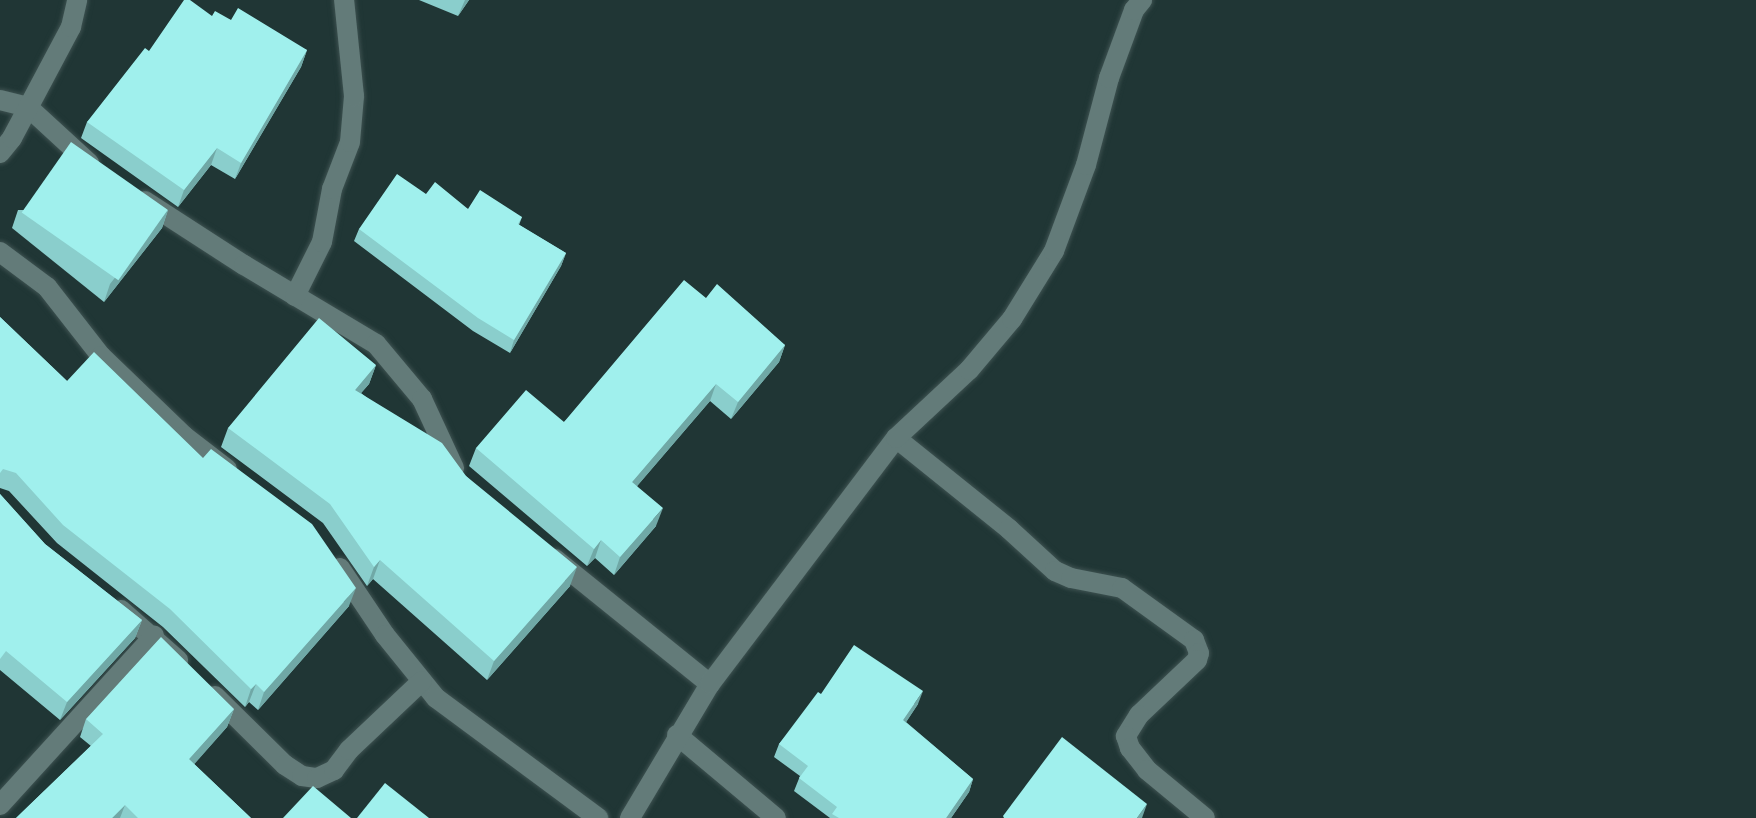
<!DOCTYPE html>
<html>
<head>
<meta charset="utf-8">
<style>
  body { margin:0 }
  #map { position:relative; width:1756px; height:818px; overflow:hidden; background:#203635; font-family:Lato,sans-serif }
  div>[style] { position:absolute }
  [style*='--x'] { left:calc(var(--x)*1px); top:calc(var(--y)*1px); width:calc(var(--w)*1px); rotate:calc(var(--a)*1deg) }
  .roads { filter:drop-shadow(0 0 2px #3e5251) drop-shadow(0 0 2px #3e5251) }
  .minor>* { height:20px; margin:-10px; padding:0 10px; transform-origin:10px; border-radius:10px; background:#637b79 }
  .wall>* { inset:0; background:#8acecc }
  .shaded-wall>* { inset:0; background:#70a8a6 }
  .building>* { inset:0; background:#a0f0ed; transform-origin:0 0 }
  span { translate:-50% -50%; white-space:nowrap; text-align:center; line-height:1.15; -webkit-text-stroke:8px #121c1b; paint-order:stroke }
</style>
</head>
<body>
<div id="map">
  <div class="roads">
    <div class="minor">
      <i style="--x:0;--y:100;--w:29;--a:14"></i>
      <i style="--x:28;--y:107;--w:83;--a:42.6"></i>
      <i style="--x:0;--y:153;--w:19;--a:-51"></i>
      <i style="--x:12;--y:138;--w:126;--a:-62"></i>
      <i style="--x:71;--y:27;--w:28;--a:-77"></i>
      <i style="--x:145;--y:201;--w:118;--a:32.9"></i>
      <i style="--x:244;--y:265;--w:154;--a:30.9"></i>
      <i style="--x:376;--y:344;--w:72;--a:50.1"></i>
      <i style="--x:422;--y:399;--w:76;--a:65.1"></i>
      <i style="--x:0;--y:252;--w:59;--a:36.7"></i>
      <i style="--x:47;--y:287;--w:88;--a:52"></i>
      <i style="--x:101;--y:356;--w:115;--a:43.9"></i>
      <i style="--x:184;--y:436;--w:54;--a:37.5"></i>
      <i style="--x:295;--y:296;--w:60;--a:-63.4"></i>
      <i style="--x:322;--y:242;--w:54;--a:-79.3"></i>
      <i style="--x:332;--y:189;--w:50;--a:-69"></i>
      <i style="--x:350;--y:142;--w:46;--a:-85"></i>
      <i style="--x:354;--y:96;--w:97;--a:-95.9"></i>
      <i style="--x:896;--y:438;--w:145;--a:38.8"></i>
      <i style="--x:1009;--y:529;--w:62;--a:42.4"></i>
      <i style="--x:1055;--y:571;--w:17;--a:24"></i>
      <i style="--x:1071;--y:578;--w:52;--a:11.1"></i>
      <i style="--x:1122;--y:588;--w:89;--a:35.8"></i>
      <i style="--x:1194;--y:640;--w:14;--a:69"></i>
      <i style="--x:1199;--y:653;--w:7;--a:106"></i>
      <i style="--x:1197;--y:660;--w:80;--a:136.5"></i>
      <i style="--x:1139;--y:715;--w:25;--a:122"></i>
      <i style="--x:1126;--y:736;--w:13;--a:72"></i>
      <i style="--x:1130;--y:748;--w:28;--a:52"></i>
      <i style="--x:1147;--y:770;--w:75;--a:39.6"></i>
      <i style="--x:555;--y:559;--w:199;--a:38.9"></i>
      <i style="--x:340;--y:568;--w:81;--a:56.1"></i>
      <i style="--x:385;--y:635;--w:81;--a:51"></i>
      <i style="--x:436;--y:698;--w:202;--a:36.5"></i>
      <i style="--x:121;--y:610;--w:76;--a:41.3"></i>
      <i style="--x:215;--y:696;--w:98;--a:44.6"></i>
      <i style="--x:285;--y:765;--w:20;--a:33"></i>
      <i style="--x:302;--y:776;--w:15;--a:8"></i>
      <i style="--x:317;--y:778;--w:19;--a:-25"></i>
      <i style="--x:334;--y:770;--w:25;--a:-53"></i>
      <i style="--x:349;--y:750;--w:100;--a:-43.4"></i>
      <i style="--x:677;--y:735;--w:129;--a:40"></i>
      <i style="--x:0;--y:805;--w:229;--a:-47.7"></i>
      <i style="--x:630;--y:818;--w:156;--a:-59.2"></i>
      <i style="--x:710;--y:684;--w:308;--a:-52.9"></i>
      <i style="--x:896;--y:438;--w:100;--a:-43"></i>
      <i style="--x:969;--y:370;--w:67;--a:-49.9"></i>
      <i style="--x:1012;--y:319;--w:80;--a:-58.3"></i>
      <i style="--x:1054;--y:251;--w:92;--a:-69.6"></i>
      <i style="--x:1086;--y:165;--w:90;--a:-75.2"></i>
      <i style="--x:1109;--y:78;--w:72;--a:-69.8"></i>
      <i style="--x:1134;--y:10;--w:13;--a:-51"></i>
    </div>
  </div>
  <div class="wall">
    <i style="clip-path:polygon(419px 0,469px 0,458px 16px)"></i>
    <i style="clip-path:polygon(212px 16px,231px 20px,307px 50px,301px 67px,235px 179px,211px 165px,178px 207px,81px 138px,87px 122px)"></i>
    <i style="clip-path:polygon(426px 194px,468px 209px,522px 217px,519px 225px,566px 253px,561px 266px,510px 353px,473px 331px,354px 241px,359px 229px)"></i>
    <i style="clip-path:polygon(18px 210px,168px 210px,162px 228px,104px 302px,12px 228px)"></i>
    <i style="clip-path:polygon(706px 298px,785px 345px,779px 362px,731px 419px,710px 401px,637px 486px,656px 526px,614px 575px,595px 558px,587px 566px,469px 466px,476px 448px,564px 422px)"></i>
    <i style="clip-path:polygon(0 317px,67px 381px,349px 606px,258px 710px,249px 702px,245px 707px,163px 627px,57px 543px,9px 491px,0 488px)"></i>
    <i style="clip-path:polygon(376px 365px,369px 384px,361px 393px,466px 476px,570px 586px,487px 680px,373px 579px,367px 586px,323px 523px,221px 447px,228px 428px)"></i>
    <i style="clip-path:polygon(0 494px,45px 544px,142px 620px,135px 638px,60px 720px,0 670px)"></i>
    <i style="clip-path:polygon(821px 694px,918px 704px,906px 722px,973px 779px,969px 792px,951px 818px,830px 818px,794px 791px,800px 776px,774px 757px,779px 744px)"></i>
    <i style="clip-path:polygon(234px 709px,227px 727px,194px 764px,251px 818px,16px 818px,91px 746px,80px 737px,86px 719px)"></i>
  </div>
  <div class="shaded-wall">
    <i style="clip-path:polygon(465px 0,469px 0,458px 16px)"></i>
    <i style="clip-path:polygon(307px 50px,301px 67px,235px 179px,241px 163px)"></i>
    <i style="clip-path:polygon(217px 148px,211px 165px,178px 207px,184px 190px)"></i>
    <i style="clip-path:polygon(168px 210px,162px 228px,104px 302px,110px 284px)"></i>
    <i style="clip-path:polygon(566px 253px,561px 266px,510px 353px,514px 340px)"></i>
    <i style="clip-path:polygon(785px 345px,779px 362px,731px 419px,738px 402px)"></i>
    <i style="clip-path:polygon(376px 365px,369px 384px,348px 408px,355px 390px)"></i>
    <i style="clip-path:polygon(716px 384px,710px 401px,626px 499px,632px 482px)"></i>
    <i style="clip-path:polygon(663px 508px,656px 526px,614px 575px,620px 557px)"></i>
    <i style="clip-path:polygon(601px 540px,595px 558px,587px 566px,594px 549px)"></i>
    <i style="clip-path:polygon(380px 560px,373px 579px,367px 586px,374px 567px)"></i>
    <i style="clip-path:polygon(577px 567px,570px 586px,487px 680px,494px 661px)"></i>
    <i style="clip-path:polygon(356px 588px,349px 606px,258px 710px,264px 692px)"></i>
    <i style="clip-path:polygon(142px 620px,135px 638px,60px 720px,67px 702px)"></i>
    <i style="clip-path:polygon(256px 684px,249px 702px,245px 707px,251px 689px)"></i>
    <i style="clip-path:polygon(923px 691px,918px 704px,899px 733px,903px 720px)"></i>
    <i style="clip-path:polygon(234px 709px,227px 727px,183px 777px,189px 759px)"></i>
    <i style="clip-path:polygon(973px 779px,969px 792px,951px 818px,946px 818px)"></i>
    <i style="clip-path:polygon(1147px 804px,1142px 818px,1137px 818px)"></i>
    <i style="clip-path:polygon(125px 805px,120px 818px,112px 818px)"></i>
  </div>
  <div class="building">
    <i style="clip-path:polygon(184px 0,190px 0,212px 16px,215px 11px,231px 20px,238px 8px,307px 50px,241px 163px,217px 148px,184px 190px,87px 122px,145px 48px,149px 51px)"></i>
    <i style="left:71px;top:142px;width:118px;height:86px;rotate:35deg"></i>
    <i style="clip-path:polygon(397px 174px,426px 194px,435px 182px,468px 209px,480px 190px,522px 217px,518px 224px,566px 253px,514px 340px,478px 318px,359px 229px)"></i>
    <i style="clip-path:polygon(684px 280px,706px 298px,717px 284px,785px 345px,738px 402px,716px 384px,632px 482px,663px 508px,620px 557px,601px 540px,594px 549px,476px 448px,526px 390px,564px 422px)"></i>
    <i style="clip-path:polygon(0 317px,67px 381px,94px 352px,203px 458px,211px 449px,312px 524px,356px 588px,264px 692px,256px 684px,251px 689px,170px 609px,63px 525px,16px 473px,3px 469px,0 473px)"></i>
    <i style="clip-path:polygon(319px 318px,376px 365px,355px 390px,442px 443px,466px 476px,577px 567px,494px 661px,380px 560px,374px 567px,330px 504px,228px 428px)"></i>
    <i style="clip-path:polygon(0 494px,45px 544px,142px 620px,67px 702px,6px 651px,0 659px)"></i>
    <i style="clip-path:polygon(161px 637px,234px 709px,189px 759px,251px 818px,138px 818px,125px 805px,112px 818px,16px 818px,103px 734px,86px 719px)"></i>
    <i style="clip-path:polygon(854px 645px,923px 691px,903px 720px,973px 779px,946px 818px,839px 818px,832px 814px,837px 807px,799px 778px,808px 766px,779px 744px,818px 692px,821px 694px)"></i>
    <i style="clip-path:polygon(1062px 737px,1147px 804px,1137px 818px,1004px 818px,1003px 816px)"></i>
    <i style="clip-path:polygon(385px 783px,429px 818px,357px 818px)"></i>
    <i style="clip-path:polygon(313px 786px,351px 818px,283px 818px)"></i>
  </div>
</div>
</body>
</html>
